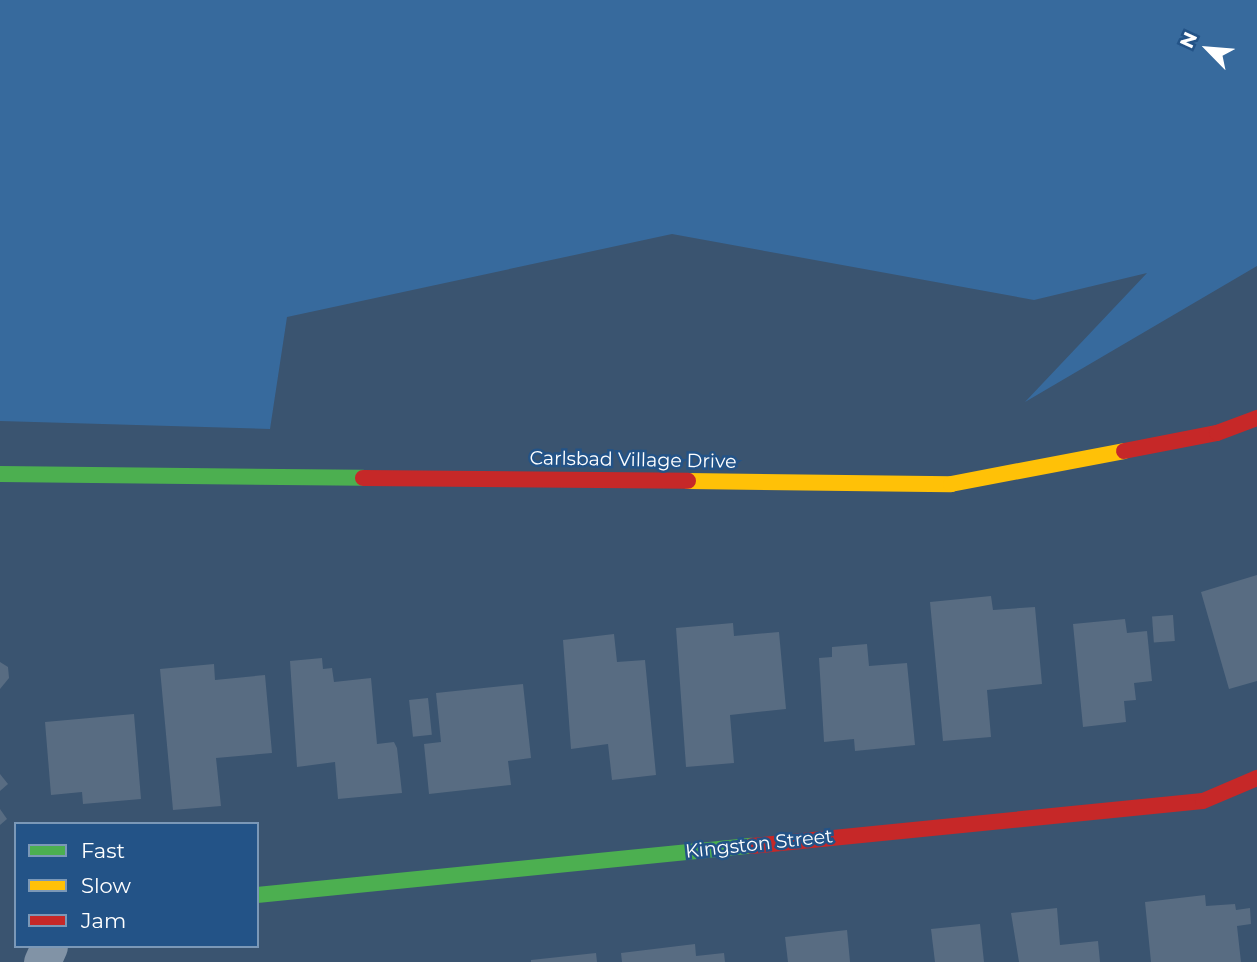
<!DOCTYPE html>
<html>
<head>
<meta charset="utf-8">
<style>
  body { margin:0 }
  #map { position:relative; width:1257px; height:962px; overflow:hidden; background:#3a5470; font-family:Montserrat,sans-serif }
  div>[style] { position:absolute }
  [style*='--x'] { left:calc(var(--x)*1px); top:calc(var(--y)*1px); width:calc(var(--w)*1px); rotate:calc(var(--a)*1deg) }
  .green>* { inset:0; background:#376a9d }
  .building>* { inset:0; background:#586c82; transform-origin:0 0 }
  .street>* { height:37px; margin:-18.5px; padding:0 18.5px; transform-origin:18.5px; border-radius:18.5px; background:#8193a6 }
  .fast>* { height:16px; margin:-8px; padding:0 8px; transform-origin:8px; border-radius:8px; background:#4caf50 }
  .slow>* { height:16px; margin:-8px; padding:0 8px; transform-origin:8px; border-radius:8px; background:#ffc107 }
  .jam>* { height:16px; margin:-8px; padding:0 8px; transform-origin:8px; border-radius:8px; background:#c62828 }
  span { translate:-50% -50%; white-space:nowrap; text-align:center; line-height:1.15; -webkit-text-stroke:5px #235387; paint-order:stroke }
  .street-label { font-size:19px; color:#fff }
  .legend { position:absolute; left:14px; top:822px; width:245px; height:126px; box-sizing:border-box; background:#235387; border:2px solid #7b98b7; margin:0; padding:9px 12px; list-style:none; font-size:21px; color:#fff }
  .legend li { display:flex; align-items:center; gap:14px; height:35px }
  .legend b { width:35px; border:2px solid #7b98b7 }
  .north { position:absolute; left:1173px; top:14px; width:70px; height:70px; -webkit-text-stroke:5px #235387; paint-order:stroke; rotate:295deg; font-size:19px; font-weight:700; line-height:28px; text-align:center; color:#fff }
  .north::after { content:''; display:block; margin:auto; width:24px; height:32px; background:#fff; clip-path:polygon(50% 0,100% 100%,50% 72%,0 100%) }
</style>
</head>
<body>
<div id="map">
  <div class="green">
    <i style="clip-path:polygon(0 0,1257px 0,1257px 266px,1025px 402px,1147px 273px,1034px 300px,672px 234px,287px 317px,270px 429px,0 421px)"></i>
  </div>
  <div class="building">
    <i style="clip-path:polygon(1257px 575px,1257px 681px,1229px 689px,1201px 592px)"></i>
    <i style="clip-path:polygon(991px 596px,993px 610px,1035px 607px,1042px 684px,987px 690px,991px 737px,943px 741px,930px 602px)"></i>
    <i style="left:1173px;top:615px;width:26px;height:21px;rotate:86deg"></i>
    <i style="clip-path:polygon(1125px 619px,1127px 633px,1147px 631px,1152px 681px,1134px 683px,1136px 700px,1124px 701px,1126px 722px,1083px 727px,1073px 624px)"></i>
    <i style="clip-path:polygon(733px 623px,734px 636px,779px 632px,786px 709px,730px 715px,734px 763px,686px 767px,676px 628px)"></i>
    <i style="clip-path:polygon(614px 634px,617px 662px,645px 660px,656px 775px,612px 780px,608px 744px,571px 749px,563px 640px)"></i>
    <i style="clip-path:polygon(867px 644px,869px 666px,907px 663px,915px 745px,855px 751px,854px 739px,824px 742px,819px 658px,832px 657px,832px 647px)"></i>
    <i style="clip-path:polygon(322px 658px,323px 669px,332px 668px,334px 682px,371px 678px,377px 744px,394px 742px,397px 748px,402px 793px,338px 799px,335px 762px,297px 767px,290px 661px)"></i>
    <i style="clip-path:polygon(0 662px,8px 667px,9px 678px,0 689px)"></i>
    <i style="clip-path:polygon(214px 664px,215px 680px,265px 675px,272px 753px,216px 758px,221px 806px,173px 810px,160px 669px)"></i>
    <i style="clip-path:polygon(523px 684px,531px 758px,508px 761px,511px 785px,429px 794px,424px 744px,441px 742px,436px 693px)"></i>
    <i style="left:428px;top:698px;width:37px;height:19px;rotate:84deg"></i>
    <i style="clip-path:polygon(134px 714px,141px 799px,83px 804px,82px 792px,51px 795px,45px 722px)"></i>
    <i style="clip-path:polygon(0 774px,8px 784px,0 791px)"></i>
    <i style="clip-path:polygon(0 809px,7px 819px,0 825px)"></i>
    <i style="clip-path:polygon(1205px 895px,1206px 906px,1235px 904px,1236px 910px,1250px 908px,1251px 924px,1237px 926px,1241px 962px,1151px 962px,1145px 902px)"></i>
    <i style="clip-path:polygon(1057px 908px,1060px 945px,1098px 941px,1100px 962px,1019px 962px,1011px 913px)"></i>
    <i style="clip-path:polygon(980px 924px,984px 962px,935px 962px,931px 929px)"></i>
    <i style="clip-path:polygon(847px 930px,850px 962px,788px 962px,785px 937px)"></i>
    <i style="clip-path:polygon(695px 944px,696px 956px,724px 953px,725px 962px,622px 962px,621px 953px)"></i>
    <i style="clip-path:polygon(596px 953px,597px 962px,531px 962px,531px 960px)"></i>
  </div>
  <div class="street">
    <i style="--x:42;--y:962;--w:17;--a:-66"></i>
  </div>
  <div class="fast">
    <i style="--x:0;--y:474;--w:363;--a:0.6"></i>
    <i style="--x:257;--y:895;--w:497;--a:-5.7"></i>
  </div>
  <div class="slow">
    <i style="--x:688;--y:481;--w:263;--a:0.7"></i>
    <i style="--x:951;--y:484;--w:176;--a:-10.8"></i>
  </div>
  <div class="jam">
    <i style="--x:1124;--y:451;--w:95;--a:-11"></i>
    <i style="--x:1217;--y:433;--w:43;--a:-20.6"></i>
    <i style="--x:363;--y:478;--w:325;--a:0.5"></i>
    <i style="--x:752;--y:846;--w:453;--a:-5.7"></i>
    <i style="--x:1203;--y:801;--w:59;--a:-23.1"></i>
  </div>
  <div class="street-label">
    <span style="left:633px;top:460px;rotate:1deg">Carlsbad Village Drive</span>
    <span style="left:759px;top:844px;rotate:-6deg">Kingston Street</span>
  </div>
  <ul class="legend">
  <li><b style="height:9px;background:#4caf50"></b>Fast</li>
  <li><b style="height:9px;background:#ffc107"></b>Slow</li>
  <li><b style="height:9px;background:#c62828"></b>Jam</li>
  </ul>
  <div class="north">N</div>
</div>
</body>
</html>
